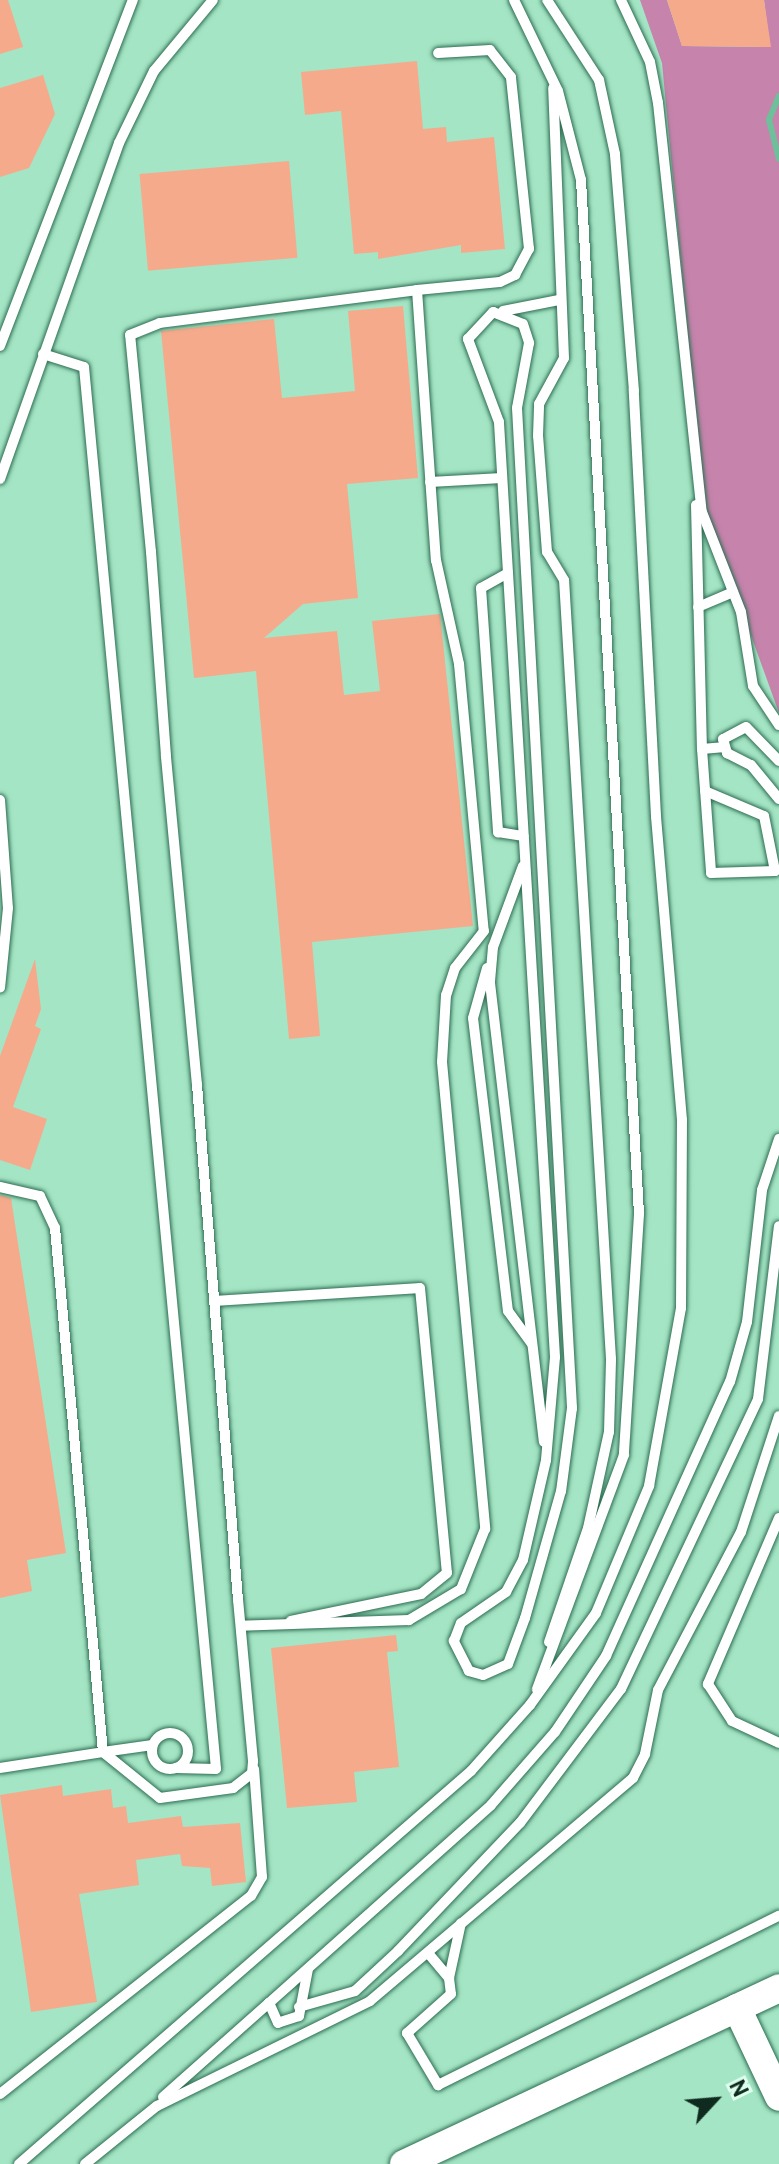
<!DOCTYPE html>
<html>
<head>
<meta charset="utf-8">
<style>
  body { margin:0 }
  #map { position:relative; width:779px; height:2164px; overflow:hidden; background:#a4e5c5; font-family:Overpass,sans-serif }
  div>[style] { position:absolute }
  [style*='--x'] { left:calc(var(--x)*1px); top:calc(var(--y)*1px); width:calc(var(--w)*1px); rotate:calc(var(--a)*1deg) }
  .forest>* { inset:0; background:#c683ac }
  .stream>* { height:6px; margin:-3px; padding:0 3px; transform-origin:3px; border-radius:3px; background:#6ec09a }
  .building>* { inset:0; background:#f6aa8c; transform-origin:0 0 }
  .roads { filter:drop-shadow(0 0 2px #2d6d52) drop-shadow(0 0 2px #2d6d52) }
  .lane>* { height:10px; margin:-5px; padding:0 5px; transform-origin:5px; border-radius:5px; background:#fff }
  .lane>.ring { margin:-5px; padding:0; box-sizing:content-box; background:none; border:10px solid #fff; border-radius:50% }
  .secondary>* { height:28px; margin:-14px; padding:0 14px; transform-origin:14px; border-radius:14px; background:#fff }
  span { translate:-50% -50%; white-space:nowrap; text-align:center; line-height:1.15; -webkit-text-stroke:6px #defeed; paint-order:stroke }
  .north { position:absolute; left:675px; top:2060px; width:80px; height:80px; -webkit-text-stroke:6px #defeed; paint-order:stroke; rotate:64deg; font-size:22px; font-weight:700; line-height:32px; text-align:center; color:#0f2a1e }
  .north::after { content:''; display:block; margin:auto; width:28px; height:36px; background:#0f2a1e; clip-path:polygon(50% 0,100% 100%,50% 72%,0 100%) }
</style>
</head>
<body>
<div id="map">
  <div class="forest">
    <i style="clip-path:polygon(640px 0,667px 0,682px 46px,770px 47px,764px 0,779px 0,779px 713px,704px 505px,662px 63px)"></i>
  </div>
  <div class="stream">
    <i style="--x:779;--y:96;--w:26;--a:113"></i>
    <i style="--x:769;--y:120;--w:40;--a:75.6"></i>
  </div>
  <div class="building">
    <i style="clip-path:polygon(0 0,8px 0,23px 47px,0 54px)"></i>
    <i style="clip-path:polygon(667px 0,764px 0,771px 47px,682px 46px)"></i>
    <i style="clip-path:polygon(417px 61px,423px 129px,446px 127px,447px 142px,494px 137px,505px 249px,461px 253px,461px 245px,378px 259px,378px 252px,354px 254px,341px 111px,305px 115px,301px 72px)"></i>
    <i style="clip-path:polygon(43px 75px,55px 114px,29px 168px,0 177px,0 88px)"></i>
    <i style="left:289px;top:161px;width:97px;height:150px;rotate:85deg"></i>
    <i style="clip-path:polygon(403px 306px,418px 478px,347px 484px,358px 598px,303px 604px,264px 638px,337px 631px,344px 695px,380px 691px,372px 621px,440px 614px,473px 926px,312px 942px,320px 1036px,289px 1039px,256px 671px,194px 678px,161px 331px,274px 319px,282px 398px,355px 391px,348px 311px)"></i>
    <i style="clip-path:polygon(35px 959px,41px 1009px,35px 1026px,41px 1029px,13px 1107px,47px 1119px,30px 1170px,0 1160px,0 1056px)"></i>
    <i style="clip-path:polygon(0 1195px,11px 1198px,66px 1553px,27px 1560px,32px 1591px,0 1598px)"></i>
    <i style="clip-path:polygon(396px 1635px,398px 1651px,387px 1652px,399px 1767px,354px 1772px,357px 1802px,287px 1808px,271px 1648px)"></i>
    <i style="clip-path:polygon(62px 1785px,63px 1796px,111px 1789px,113px 1808px,126px 1806px,128px 1823px,181px 1816px,183px 1827px,240px 1823px,246px 1882px,212px 1886px,210px 1868px,182px 1866px,180px 1854px,136px 1860px,139px 1885px,79px 1894px,97px 2002px,31px 2012px,0 1795px)"></i>
  </div>
  <div class="roads">
    <div class="lane">
      <i style="--x:514;--y:0;--w:101;--a:64.2"></i>
      <i style="--x:558;--y:91;--w:92;--a:75.5"></i>
      <i style="--x:581;--y:180;--w:1036;--a:86.79"></i>
      <i style="--x:639;--y:1214;--w:241;--a:93.6"></i>
      <i style="--x:624;--y:1455;--w:250;--a:110.4"></i>
      <i style="--x:621;--y:0;--w:68;--a:64.9"></i>
      <i style="--x:650;--y:62;--w:42;--a:79"></i>
      <i style="--x:658;--y:103;--w:411;--a:83.9"></i>
      <i style="--x:702;--y:512;--w:107;--a:68.7"></i>
      <i style="--x:741;--y:612;--w:75;--a:80.8"></i>
      <i style="--x:753;--y:686;--w:47;--a:56.3"></i>
      <i style="--x:417;--y:290;--w:83;--a:-5.5"></i>
      <i style="--x:500;--y:282;--w:17;--a:-25"></i>
      <i style="--x:515;--y:275;--w:30;--a:-62"></i>
      <i style="--x:529;--y:249;--w:173;--a:-96"></i>
      <i style="--x:511;--y:77;--w:34;--a:-128"></i>
      <i style="--x:490;--y:50;--w:52;--a:176.7"></i>
      <i style="--x:503;--y:311;--w:57;--a:-11.1"></i>
      <i style="--x:493;--y:312;--w:32;--a:22"></i>
      <i style="--x:523;--y:324;--w:20;--a:72"></i>
      <i style="--x:529;--y:343;--w:66;--a:100.5"></i>
      <i style="--x:517;--y:408;--w:1002;--a:86.85"></i>
      <i style="--x:572;--y:1408;--w:84;--a:97.5"></i>
      <i style="--x:561;--y:1491;--w:132;--a:105.8"></i>
      <i style="--x:525;--y:1618;--w:49;--a:110.3"></i>
      <i style="--x:508;--y:1664;--w:27;--a:156"></i>
      <i style="--x:483;--y:1675;--w:15;--a:-164"></i>
      <i style="--x:469;--y:1671;--w:34;--a:-117"></i>
      <i style="--x:454;--y:1641;--w:19;--a:-69"></i>
      <i style="--x:461;--y:1623;--w:55;--a:-34.6"></i>
      <i style="--x:506;--y:1592;--w:36;--a:-62"></i>
      <i style="--x:523;--y:1560;--w:103;--a:-77"></i>
      <i style="--x:546;--y:1460;--w:103;--a:-85"></i>
      <i style="--x:555;--y:1357;--w:937;--a:-93.43"></i>
      <i style="--x:499;--y:422;--w:89;--a:-110.5"></i>
      <i style="--x:468;--y:339;--w:37;--a:-47"></i>
      <i style="--x:0;--y:346;--w:371;--a:-69"></i>
      <i style="--x:43;--y:354;--w:43;--a:17.6"></i>
      <i style="--x:84;--y:367;--w:1408;--a:84.62"></i>
      <i style="--x:216;--y:1769;--w:40;--a:-178.6"></i>
      <i style="--x:0;--y:479;--w:356;--a:-70.5"></i>
      <i style="--x:119;--y:143;--w:80;--a:-64.1"></i>
      <i style="--x:154;--y:71;--w:92;--a:-50.3"></i>
      <i style="--x:430;--y:482;--w:72;--a:-3.2"></i>
      <i style="--x:696;--y:505;--w:244;--a:88.6"></i>
      <i style="--x:702;--y:749;--w:23;--a:-5"></i>
      <i style="--x:508;--y:573;--w:31;--a:151"></i>
      <i style="--x:481;--y:588;--w:245;--a:86"></i>
      <i style="--x:498;--y:832;--w:26;--a:9"></i>
      <i style="--x:698;--y:607;--w:38;--a:-23"></i>
      <i style="--x:702;--y:749;--w:124;--a:85.8"></i>
      <i style="--x:711;--y:873;--w:64;--a:-1.8"></i>
      <i style="--x:775;--y:871;--w:56;--a:-101.3"></i>
      <i style="--x:764;--y:816;--w:64;--a:-157"></i>
      <i style="--x:779;--y:761;--w:47;--a:-134.1"></i>
      <i style="--x:746;--y:727;--w:26;--a:152"></i>
      <i style="--x:723;--y:739;--w:15;--a:74"></i>
      <i style="--x:727;--y:753;--w:27;--a:27"></i>
      <i style="--x:751;--y:765;--w:44;--a:50.5"></i>
      <i style="--x:0;--y:800;--w:108;--a:85.8"></i>
      <i style="--x:8;--y:908;--w:80;--a:95.7"></i>
      <i style="--x:523;--y:866;--w:86;--a:110.3"></i>
      <i style="--x:493;--y:947;--w:36;--a:95"></i>
      <i style="--x:490;--y:983;--w:462;--a:83.3"></i>
      <i style="--x:487;--y:968;--w:52;--a:105.6"></i>
      <i style="--x:473;--y:1018;--w:295;--a:83.2"></i>
      <i style="--x:508;--y:1311;--w:41;--a:54"></i>
      <i style="--x:0;--y:1187;--w:41;--a:12.7"></i>
      <i style="--x:40;--y:1196;--w:35;--a:65"></i>
      <i style="--x:55;--y:1228;--w:526;--a:84.77"></i>
      <i style="--x:103;--y:1752;--w:50;--a:-8"></i>
      <i style="--x:215;--y:1301;--w:205;--a:-3.6"></i>
      <i style="--x:420;--y:1288;--w:286;--a:84.6"></i>
      <i style="--x:447;--y:1573;--w:33;--a:141"></i>
      <i style="--x:421;--y:1594;--w:133;--a:168.3"></i>
      <i style="--x:779;--y:1518;--w:181;--a:113.2"></i>
      <i style="--x:708;--y:1684;--w:44;--a:57"></i>
      <i style="--x:732;--y:1721;--w:52;--a:25.1"></i>
      <i style="--x:549;--y:1642;--w:120;--a:-71.1"></i>
      <i style="--x:588;--y:1528;--w:98;--a:-77.7"></i>
      <i style="--x:609;--y:1432;--w:73;--a:-88.4"></i>
      <i style="--x:611;--y:1359;--w:780;--a:-93.45"></i>
      <i style="--x:564;--y:580;--w:33;--a:-121"></i>
      <i style="--x:547;--y:552;--w:116;--a:-94.4"></i>
      <i style="--x:538;--y:436;--w:32;--a:-88"></i>
      <i style="--x:539;--y:404;--w:52;--a:-61.5"></i>
      <i style="--x:564;--y:358;--w:270;--a:-92.3"></i>
      <i class="ring" style="left:152px;top:1733px;width:26px;height:26px"></i>
      <i style="--x:0;--y:1768;--w:104;--a:-8.8"></i>
      <i style="--x:103;--y:1752;--w:73;--a:38.9"></i>
      <i style="--x:160;--y:1798;--w:74;--a:-7.8"></i>
      <i style="--x:233;--y:1788;--w:24;--a:-38"></i>
      <i style="--x:252;--y:1773;--w:12;--a:-85"></i>
      <i style="--x:253;--y:1761;--w:162;--a:-95.3"></i>
      <i style="--x:238;--y:1600;--w:517;--a:-94.55"></i>
      <i style="--x:197;--y:1085;--w:330;--a:-95.4"></i>
      <i style="--x:166;--y:756;--w:205;--a:-94.2"></i>
      <i style="--x:151;--y:552;--w:218;--a:-95.5"></i>
      <i style="--x:130;--y:335;--w:32;--a:-22"></i>
      <i style="--x:160;--y:323;--w:259;--a:-7.3"></i>
      <i style="--x:417;--y:290;--w:271;--a:86"></i>
      <i style="--x:436;--y:560;--w:107;--a:77.5"></i>
      <i style="--x:459;--y:664;--w:268;--a:84.7"></i>
      <i style="--x:484;--y:931;--w:47;--a:128.1"></i>
      <i style="--x:455;--y:968;--w:28;--a:108"></i>
      <i style="--x:446;--y:995;--w:67;--a:93.4"></i>
      <i style="--x:442;--y:1062;--w:469;--a:84.7"></i>
      <i style="--x:485;--y:1529;--w:65;--a:111.8"></i>
      <i style="--x:461;--y:1589;--w:61;--a:149.2"></i>
      <i style="--x:409;--y:1620;--w:168;--a:178"></i>
      <i style="--x:428;--y:1953;--w:33;--a:50"></i>
      <i style="--x:449;--y:1978;--w:16;--a:83"></i>
      <i style="--x:451;--y:1994;--w:59;--a:138.4"></i>
      <i style="--x:407;--y:2033;--w:61;--a:59.2"></i>
      <i style="--x:438;--y:2085;--w:381;--a:-26.4"></i>
      <i style="--x:308;--y:1969;--w:48;--a:100.8"></i>
      <i style="--x:299;--y:2016;--w:22;--a:162"></i>
      <i style="--x:278;--y:2023;--w:22;--a:-114"></i>
      <i style="--x:269;--y:2003;--w:297;--a:-41.7"></i>
      <i style="--x:491;--y:1805;--w:97;--a:-48.8"></i>
      <i style="--x:555;--y:1732;--w:92;--a:-56.1"></i>
      <i style="--x:606;--y:1656;--w:301;--a:-65.7"></i>
      <i style="--x:730;--y:1382;--w:62;--a:-74.2"></i>
      <i style="--x:747;--y:1322;--w:133;--a:-83.5"></i>
      <i style="--x:762;--y:1190;--w:54;--a:-71.6"></i>
      <i style="--x:449;--y:1978;--w:56;--a:-77.7"></i>
      <i style="--x:299;--y:2007;--w:58;--a:-15.9"></i>
      <i style="--x:355;--y:1991;--w:59;--a:-42.9"></i>
      <i style="--x:398;--y:1951;--w:177;--a:-46.4"></i>
      <i style="--x:520;--y:1823;--w:168;--a:-53"></i>
      <i style="--x:621;--y:1689;--w:321;--a:-64.7"></i>
      <i style="--x:758;--y:1399;--w:174;--a:-83.1"></i>
      <i style="--x:0;--y:2094;--w:320;--a:-38.3"></i>
      <i style="--x:251;--y:1896;--w:22;--a:-60"></i>
      <i style="--x:262;--y:1877;--w:108;--a:-94.2"></i>
      <i style="--x:163;--y:2097;--w:142;--a:-41.6"></i>
      <i style="--x:19;--y:2164;--w:599;--a:-41.01"></i>
      <i style="--x:471;--y:1771;--w:89;--a:-48.2"></i>
      <i style="--x:530;--y:1705;--w:113;--a:-54.3"></i>
      <i style="--x:596;--y:1613;--w:138;--a:-67.3"></i>
      <i style="--x:649;--y:1486;--w:181;--a:-79.8"></i>
      <i style="--x:681;--y:1308;--w:188;--a:-89.7"></i>
      <i style="--x:682;--y:1120;--w:305;--a:-94.9"></i>
      <i style="--x:656;--y:816;--w:426;--a:-93"></i>
      <i style="--x:634;--y:391;--w:238;--a:-94.6"></i>
      <i style="--x:615;--y:154;--w:76;--a:-102.2"></i>
      <i style="--x:599;--y:80;--w:95;--a:-123"></i>
      <i style="--x:85;--y:2164;--w:92;--a:-38.9"></i>
      <i style="--x:157;--y:2106;--w:237;--a:-26.2"></i>
      <i style="--x:370;--y:2001;--w:345;--a:-40.3"></i>
      <i style="--x:633;--y:1778;--w:27;--a:-63"></i>
      <i style="--x:645;--y:1754;--w:65;--a:-78.5"></i>
      <i style="--x:658;--y:1690;--w:178;--a:-62.3"></i>
      <i style="--x:741;--y:1532;--w:122;--a:-71.9"></i>
    </div>
    <div class="secondary">
      <i style="--x:737;--y:2008;--w:98;--a:64.7"></i>
      <i style="--x:404;--y:2164;--w:414;--a:-25.1"></i>
    </div>
  </div>
  <div class="north">N</div>
</div>
</body>
</html>
